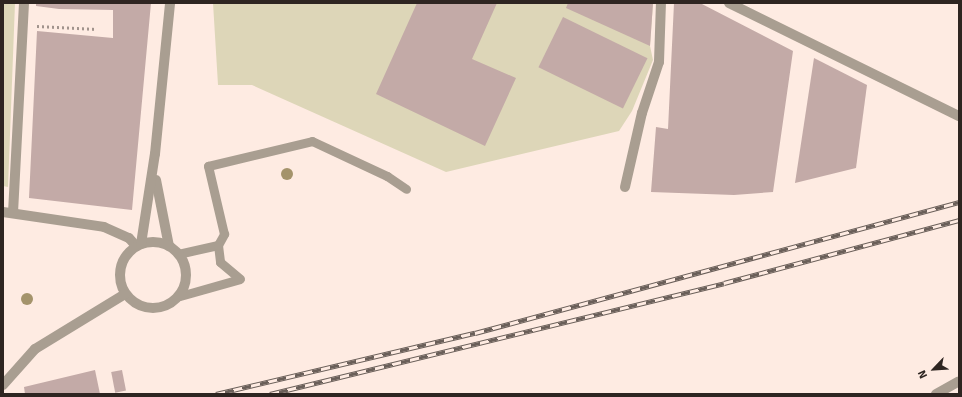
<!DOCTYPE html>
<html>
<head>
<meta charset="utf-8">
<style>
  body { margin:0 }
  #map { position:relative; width:962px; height:397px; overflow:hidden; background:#feebe2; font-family:Signika,sans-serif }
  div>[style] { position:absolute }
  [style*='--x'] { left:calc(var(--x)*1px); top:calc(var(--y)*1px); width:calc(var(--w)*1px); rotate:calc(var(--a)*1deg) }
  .green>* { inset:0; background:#ddd6b8 }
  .building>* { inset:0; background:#c3aaa7; transform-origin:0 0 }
  .path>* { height:2.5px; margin-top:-1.25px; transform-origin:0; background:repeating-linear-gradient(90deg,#a1938c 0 2px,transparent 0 5px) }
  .service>* { height:9px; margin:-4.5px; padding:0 4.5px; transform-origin:4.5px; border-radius:4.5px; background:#a99e91 }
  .minor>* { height:10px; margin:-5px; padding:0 5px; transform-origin:5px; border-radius:5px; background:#a99e91 }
  .minor>.ring { margin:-5px; padding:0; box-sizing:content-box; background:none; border:10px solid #a99e91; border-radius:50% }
  .rail>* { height:4.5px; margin-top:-2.25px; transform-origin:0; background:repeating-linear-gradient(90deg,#feebe2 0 9px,#6a5f59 0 18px); box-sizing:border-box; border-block:1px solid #6a5f59 }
  .trees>* { width:12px; height:12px; margin:-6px; border-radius:50%; background:#a4936b }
  span { translate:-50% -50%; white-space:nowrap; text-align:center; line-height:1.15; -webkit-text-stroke:4px #feebe2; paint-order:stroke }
  .frame { position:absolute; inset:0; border:4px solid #2e2521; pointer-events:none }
  .north { position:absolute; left:914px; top:349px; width:40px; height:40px; -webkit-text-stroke:3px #feebe2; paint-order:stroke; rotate:245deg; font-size:11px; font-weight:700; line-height:16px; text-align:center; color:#2e2521 }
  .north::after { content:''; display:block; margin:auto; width:14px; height:18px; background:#2e2521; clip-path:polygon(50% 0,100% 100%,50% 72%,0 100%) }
</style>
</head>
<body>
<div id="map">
  <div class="green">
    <i style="clip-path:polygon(3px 3px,15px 3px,8px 187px,3px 186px)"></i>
    <i style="clip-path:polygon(213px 3px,653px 3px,650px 46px,653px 60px,632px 111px,619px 131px,446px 172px,252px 85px,218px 85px)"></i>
  </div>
  <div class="building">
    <i style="clip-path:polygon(36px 3px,151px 3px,132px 210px,29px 198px,37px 31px,113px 38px,113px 10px,59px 9px,36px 6px)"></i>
    <i style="clip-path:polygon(417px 3px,497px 3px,472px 59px,516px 78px,485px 146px,376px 94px)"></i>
    <i style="clip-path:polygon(568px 3px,653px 3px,650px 46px,566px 8px)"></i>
    <i style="clip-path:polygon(674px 3px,700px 3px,793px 51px,773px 192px,734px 195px,651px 192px,656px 127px,668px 129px)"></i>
    <i style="left:563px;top:17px;width:94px;height:56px;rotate:26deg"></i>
    <i style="clip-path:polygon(814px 58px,867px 85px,856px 168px,795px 183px)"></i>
    <i style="clip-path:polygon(95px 370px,100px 394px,25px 394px,24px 387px)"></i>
    <i style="left:122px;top:370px;width:21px;height:11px;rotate:79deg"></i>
  </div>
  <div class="path">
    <i style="--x:37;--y:26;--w:60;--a:2.9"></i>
  </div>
  <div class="service">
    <i style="--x:218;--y:245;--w:17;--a:83"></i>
    <i style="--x:220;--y:262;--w:26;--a:40"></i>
    <i style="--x:178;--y:254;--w:41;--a:-12.7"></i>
    <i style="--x:218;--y:245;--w:13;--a:-61"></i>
    <i style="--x:224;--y:234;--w:70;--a:-103.2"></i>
    <i style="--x:208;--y:166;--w:107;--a:-13.5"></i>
    <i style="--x:312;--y:141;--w:83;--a:25"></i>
    <i style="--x:387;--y:176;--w:23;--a:34"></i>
    <i style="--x:180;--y:296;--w:62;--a:-15.8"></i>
  </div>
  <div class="minor">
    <i style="--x:729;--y:3;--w:256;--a:26.2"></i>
    <i style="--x:156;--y:180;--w:67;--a:78.9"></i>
    <i style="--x:625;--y:187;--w:76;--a:-77.1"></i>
    <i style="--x:642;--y:113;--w:54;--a:-71.6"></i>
    <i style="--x:659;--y:62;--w:59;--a:-88.1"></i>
    <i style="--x:3;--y:212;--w:102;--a:8.4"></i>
    <i style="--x:104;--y:227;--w:27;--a:24"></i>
    <i style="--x:129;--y:238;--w:11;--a:49"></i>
    <i style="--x:13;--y:213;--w:210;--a:-87"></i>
    <i class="ring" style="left:120px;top:242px;width:56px;height:56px"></i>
    <i style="--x:141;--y:244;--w:91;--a:-81.2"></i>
    <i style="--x:155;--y:154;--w:152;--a:-84.3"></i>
    <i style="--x:3;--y:385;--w:48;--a:-48.4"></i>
    <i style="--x:35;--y:349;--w:105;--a:-31.4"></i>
    <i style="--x:936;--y:394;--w:26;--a:-29"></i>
  </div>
  <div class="rail">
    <i style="--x:216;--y:394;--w:266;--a:-13.3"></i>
    <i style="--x:475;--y:333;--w:501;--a:-15.14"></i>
    <i style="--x:270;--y:394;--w:467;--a:-13.7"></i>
    <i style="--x:724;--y:283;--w:243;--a:-15"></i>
  </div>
  <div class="trees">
    <i style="left:287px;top:174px"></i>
    <i style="left:27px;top:299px"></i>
  </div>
  <div class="frame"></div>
  <div class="north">N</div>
</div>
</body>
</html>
